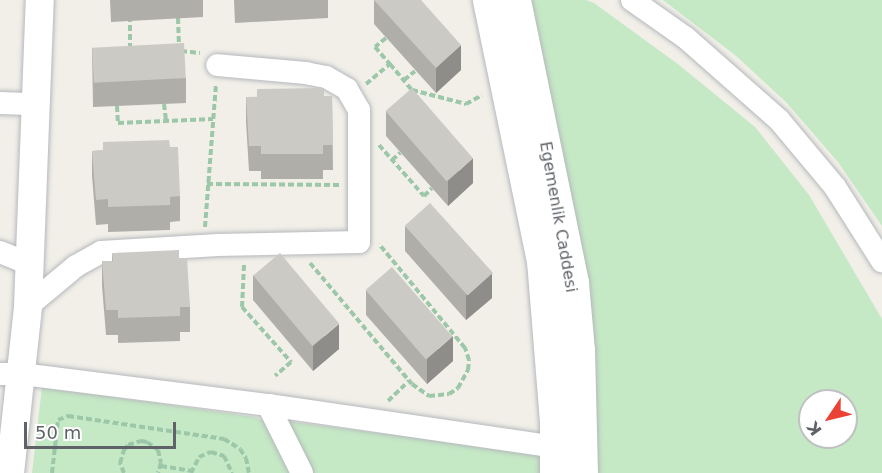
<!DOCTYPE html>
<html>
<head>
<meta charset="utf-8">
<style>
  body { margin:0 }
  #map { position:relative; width:882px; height:473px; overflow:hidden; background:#f1efe8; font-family:"DejaVu Sans",sans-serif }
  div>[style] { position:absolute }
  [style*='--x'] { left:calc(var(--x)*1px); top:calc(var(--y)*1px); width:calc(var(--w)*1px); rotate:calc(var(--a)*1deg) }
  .green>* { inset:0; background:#c5e8c5 }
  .path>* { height:4px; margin-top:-2px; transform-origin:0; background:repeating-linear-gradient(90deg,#9cc7a9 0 6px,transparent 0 9px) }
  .roads { filter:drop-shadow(0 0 2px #b5b8bc) drop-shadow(0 0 2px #b5b8bc) }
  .minor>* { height:22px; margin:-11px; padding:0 11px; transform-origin:11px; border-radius:11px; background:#fff }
  .tertiary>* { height:28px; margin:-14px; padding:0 14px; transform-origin:14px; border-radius:14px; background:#fff }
  .secondary>* { height:33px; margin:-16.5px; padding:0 16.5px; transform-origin:16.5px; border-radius:16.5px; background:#fff }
  .wall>* { inset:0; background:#afaea9 }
  .shaded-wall>* { inset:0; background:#8f8d8a }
  .building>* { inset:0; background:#cccac5; transform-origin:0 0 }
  span { translate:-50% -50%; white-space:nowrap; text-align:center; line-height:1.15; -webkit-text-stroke:6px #fff; paint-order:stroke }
  .street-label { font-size:16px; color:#5f6368 }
  .north { position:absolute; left:798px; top:389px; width:60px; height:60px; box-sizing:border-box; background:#fff; border:2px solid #bfc1c3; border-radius:50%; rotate:235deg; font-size:16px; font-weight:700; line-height:24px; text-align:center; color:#5f6368 }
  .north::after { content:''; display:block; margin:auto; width:21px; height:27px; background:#ea4335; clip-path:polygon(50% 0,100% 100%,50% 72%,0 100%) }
  .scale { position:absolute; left:24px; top:422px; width:152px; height:27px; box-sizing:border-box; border:3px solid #5f6368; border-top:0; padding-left:8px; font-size:18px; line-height:21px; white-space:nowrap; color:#5f6368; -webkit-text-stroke:4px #fff; paint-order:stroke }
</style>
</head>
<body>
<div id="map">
  <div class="green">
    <i style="clip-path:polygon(evenodd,526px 0,586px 0,594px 3px,679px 65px,755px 127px,809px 195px,882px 319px,882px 473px,595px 473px,526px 0,810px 401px,846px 401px,846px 437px,810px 437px,810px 401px)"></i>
    <i style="clip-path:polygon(663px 0,882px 0,882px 226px,838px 162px,786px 102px,735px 55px)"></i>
    <i style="clip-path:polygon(42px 387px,255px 417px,266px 422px,292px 473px,32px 473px)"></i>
    <i style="clip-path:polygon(285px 421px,527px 452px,543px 456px,543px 473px,312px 473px)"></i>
  </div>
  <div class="path">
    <i style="--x:178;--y:18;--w:29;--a:88"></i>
    <i style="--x:386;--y:38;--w:14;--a:141"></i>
    <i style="--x:375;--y:47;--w:23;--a:49"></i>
    <i style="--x:130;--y:49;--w:28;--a:-90"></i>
    <i style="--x:181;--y:51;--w:19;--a:6"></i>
    <i style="--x:404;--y:80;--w:14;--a:-39"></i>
    <i style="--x:366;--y:84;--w:31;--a:-40"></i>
    <i style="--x:390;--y:64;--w:34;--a:50"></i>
    <i style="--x:412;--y:90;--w:56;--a:14.5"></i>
    <i style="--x:466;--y:104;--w:18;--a:-29"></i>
    <i style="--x:164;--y:104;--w:17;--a:83"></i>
    <i style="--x:117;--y:106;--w:17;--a:87"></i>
    <i style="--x:118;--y:123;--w:95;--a:-2.4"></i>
    <i style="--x:379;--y:145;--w:68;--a:48.6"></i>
    <i style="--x:424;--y:196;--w:11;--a:-45"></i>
    <i style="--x:392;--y:160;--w:11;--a:-41"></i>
    <i style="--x:207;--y:184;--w:133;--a:0.4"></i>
    <i style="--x:205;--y:227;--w:142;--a:-85.6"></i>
    <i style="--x:310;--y:263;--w:158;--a:49.9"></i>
    <i style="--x:412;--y:384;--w:21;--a:35"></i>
    <i style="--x:429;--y:396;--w:20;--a:-6"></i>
    <i style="--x:449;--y:394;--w:11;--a:-34"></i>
    <i style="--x:458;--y:388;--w:21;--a:-61"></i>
    <i style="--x:468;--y:370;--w:10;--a:-84"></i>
    <i style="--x:469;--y:360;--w:13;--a:-108"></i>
    <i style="--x:465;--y:348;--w:135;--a:-129.6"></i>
    <i style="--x:244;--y:265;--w:42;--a:92.7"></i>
    <i style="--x:242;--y:307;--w:74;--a:48.3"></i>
    <i style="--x:291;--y:362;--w:21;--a:139"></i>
    <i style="--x:388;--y:401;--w:29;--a:-44"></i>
    <i style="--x:161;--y:466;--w:30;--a:9"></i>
    <i style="--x:52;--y:473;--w:53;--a:-83.5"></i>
    <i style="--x:58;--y:420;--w:11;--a:-22"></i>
    <i style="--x:68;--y:416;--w:158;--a:8.4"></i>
    <i style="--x:224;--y:439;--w:19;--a:32"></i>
    <i style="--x:240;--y:449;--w:11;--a:56"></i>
    <i style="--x:246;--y:458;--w:15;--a:79"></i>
    <i style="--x:124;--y:473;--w:11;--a:-112"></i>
    <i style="--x:120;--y:463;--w:14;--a:-73"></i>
    <i style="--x:124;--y:450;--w:6;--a:-51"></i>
    <i style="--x:128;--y:445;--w:14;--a:-17"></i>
    <i style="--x:141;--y:441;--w:6;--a:9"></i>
    <i style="--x:147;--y:442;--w:14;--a:36"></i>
    <i style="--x:158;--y:450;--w:13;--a:77"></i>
    <i style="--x:161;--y:463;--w:10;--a:107"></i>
    <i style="--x:191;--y:473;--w:18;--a:-63"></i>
    <i style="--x:199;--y:457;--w:13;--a:-23"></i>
    <i style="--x:211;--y:452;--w:14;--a:17"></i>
    <i style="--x:224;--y:456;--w:19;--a:65"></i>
  </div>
  <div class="roads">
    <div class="minor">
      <i style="--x:632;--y:0;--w:66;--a:35.1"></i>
      <i style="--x:686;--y:38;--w:124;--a:41.4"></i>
      <i style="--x:779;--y:120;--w:87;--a:50.1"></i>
      <i style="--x:835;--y:187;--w:88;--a:57.6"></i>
      <i style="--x:0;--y:103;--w:35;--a:2"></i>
      <i style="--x:0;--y:252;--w:32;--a:22"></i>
      <i style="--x:28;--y:306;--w:62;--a:-39.8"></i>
      <i style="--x:76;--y:266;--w:29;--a:-29"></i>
      <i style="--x:101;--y:252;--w:117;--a:-3.4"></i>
      <i style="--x:218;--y:245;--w:141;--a:-1.2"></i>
      <i style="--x:359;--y:242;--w:132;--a:-90"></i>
      <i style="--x:359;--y:110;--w:24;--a:-120"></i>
      <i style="--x:347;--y:89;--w:24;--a:-150"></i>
      <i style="--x:326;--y:77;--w:20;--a:-169"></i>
      <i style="--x:306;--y:73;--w:89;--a:-174.9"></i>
      <i style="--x:0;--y:374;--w:22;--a:0"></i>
      <i style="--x:22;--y:374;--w:248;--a:7.2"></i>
      <i style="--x:268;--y:405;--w:292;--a:8.3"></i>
      <i style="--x:268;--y:405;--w:76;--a:63.4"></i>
    </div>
    <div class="tertiary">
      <i style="--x:10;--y:473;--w:168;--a:-83.8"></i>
      <i style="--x:28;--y:306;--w:306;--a:-87.8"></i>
    </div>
    <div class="secondary">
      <i style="--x:489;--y:0;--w:266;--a:78.3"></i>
      <i style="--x:543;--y:260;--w:161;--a:85.4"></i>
      <i style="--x:556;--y:420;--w:53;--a:90"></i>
      <i style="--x:514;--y:0;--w:289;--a:78.4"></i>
      <i style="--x:572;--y:283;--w:67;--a:84.9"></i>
      <i style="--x:578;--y:350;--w:123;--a:88.6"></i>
    </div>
  </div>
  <div class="wall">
    <i style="clip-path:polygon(110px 0,203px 0,203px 17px,111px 22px)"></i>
    <i style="clip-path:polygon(234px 0,328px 0,328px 18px,235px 23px)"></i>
    <i style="clip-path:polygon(374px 0,421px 0,461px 70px,436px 93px,374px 24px)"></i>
    <i style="clip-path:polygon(92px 48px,186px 78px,186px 103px,93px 107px)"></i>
    <i style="clip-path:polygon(332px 96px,333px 170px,323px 170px,323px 179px,261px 179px,261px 171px,249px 171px,246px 122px,246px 97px)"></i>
    <i style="clip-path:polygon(386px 111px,473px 183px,448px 206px,386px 136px)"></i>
    <i style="clip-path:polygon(170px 147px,180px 196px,180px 221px,170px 222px,170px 230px,108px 232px,108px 224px,96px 225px,92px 176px,92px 151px)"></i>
    <i style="clip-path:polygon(405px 226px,492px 298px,466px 320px,405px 251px)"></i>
    <i style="clip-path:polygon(112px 253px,179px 258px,190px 307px,190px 332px,180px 332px,180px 341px,118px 343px,118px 335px,106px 335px,102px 286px,102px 261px,112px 261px)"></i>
    <i style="clip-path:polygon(253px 275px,339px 349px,313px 371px,253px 300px)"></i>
    <i style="clip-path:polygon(366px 290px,453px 361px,427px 384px,366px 315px)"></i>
  </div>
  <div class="shaded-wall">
    <i style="clip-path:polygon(461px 45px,461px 70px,436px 93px,436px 68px)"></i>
    <i style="clip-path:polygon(473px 158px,473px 183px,448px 206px,448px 181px)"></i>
    <i style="clip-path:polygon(492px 273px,492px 298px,466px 320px,466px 295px)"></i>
    <i style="clip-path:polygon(339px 324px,339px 349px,313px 371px,313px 346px)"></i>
    <i style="clip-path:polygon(453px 336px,453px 361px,427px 384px,427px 359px)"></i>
  </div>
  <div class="building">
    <i style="clip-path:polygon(374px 0,421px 0,461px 45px,436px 68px)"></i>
    <i style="left:184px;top:43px;width:35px;height:92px;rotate:87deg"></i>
    <i style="clip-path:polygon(324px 88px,324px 96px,332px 96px,333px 145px,323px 145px,323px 154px,261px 154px,261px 146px,249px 146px,246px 97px,257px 97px,257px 89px)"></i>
    <i style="left:412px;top:88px;width:93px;height:35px;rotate:49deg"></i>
    <i style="clip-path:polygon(169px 140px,170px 147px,178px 147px,180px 196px,170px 197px,170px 205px,108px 207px,108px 199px,96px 200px,92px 151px,103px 150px,103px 142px)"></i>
    <i style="left:430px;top:203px;width:94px;height:34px;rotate:48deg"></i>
    <i style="clip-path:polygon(179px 250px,179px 258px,187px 258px,190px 307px,180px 307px,180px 316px,118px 318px,118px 310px,106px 310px,102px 261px,113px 261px,112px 253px)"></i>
    <i style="left:280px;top:253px;width:92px;height:35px;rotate:50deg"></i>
    <i style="left:392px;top:267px;width:92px;height:35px;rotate:49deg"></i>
  </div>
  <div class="street-label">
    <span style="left:558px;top:217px;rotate:80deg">Egemenlik Caddesi</span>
  </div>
  <div class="north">K</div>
  <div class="scale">50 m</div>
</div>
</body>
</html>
